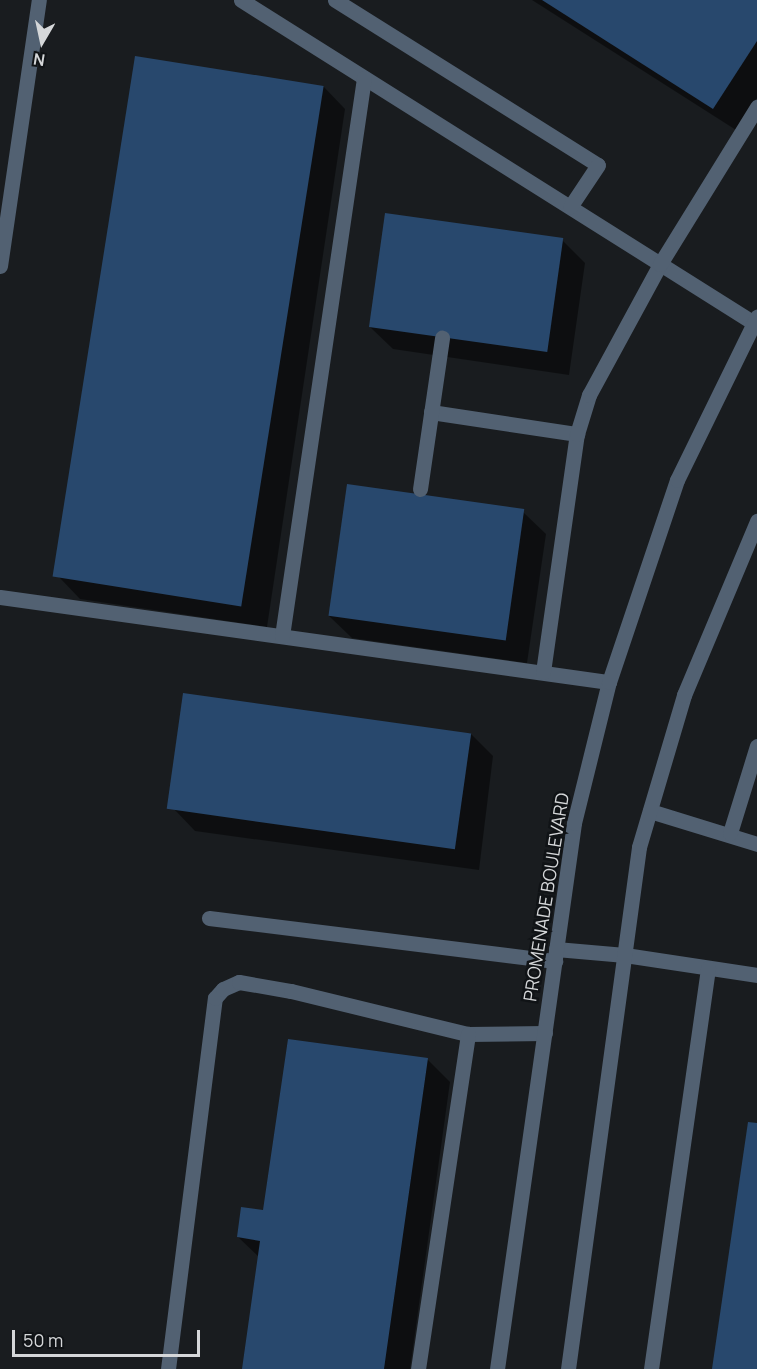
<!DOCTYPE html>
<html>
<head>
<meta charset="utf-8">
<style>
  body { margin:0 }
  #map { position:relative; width:757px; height:1369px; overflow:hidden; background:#191c1f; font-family:Manrope,sans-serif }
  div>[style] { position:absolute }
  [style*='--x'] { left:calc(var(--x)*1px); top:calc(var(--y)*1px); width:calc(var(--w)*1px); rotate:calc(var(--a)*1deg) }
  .shadow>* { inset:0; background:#0007 }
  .building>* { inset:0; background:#28486d; transform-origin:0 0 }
  .minor>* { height:15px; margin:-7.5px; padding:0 7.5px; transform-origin:7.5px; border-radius:7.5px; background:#526172 }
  span { translate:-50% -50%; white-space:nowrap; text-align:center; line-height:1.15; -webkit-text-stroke:5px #101316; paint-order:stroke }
  .street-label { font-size:18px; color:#d5d7d9 }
  .north { position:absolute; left:12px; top:12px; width:60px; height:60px; -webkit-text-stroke:4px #101316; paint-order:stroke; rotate:189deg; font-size:16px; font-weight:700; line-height:24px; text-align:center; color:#d5d7d9 }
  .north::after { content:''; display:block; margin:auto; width:21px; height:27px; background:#d5d7d9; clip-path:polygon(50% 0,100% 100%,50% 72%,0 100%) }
  .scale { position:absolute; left:12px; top:1330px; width:188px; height:27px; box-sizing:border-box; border:3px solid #d5d7d9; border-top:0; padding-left:8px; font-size:18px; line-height:21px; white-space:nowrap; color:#d5d7d9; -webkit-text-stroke:4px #101316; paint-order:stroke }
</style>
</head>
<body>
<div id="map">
  <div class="shadow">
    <i style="clip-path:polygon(532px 0,757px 0,757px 98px,736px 130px)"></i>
    <i style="clip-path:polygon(323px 86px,345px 109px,267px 627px,80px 599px,58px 576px)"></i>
    <i style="clip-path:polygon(562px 240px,585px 263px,569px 375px,393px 349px,370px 327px)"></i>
    <i style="clip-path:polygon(523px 512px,546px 534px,527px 663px,352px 638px,329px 616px)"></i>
    <i style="clip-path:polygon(470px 733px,493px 756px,479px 870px,195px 831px,173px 808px)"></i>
    <i style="clip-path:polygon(289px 1040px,428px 1060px,450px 1082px,410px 1369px,243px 1369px,259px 1257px,238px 1237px,265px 1212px)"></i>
  </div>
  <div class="building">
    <i style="clip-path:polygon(542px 0,757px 0,757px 41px,713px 109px)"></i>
    <i style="left:135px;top:56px;width:191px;height:527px;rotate:9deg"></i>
    <i style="left:385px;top:213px;width:180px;height:115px;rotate:8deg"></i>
    <i style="left:347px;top:484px;width:179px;height:133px;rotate:8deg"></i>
    <i style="left:183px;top:693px;width:291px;height:117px;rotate:8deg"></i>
    <i style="clip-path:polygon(288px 1039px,428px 1058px,384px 1369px,242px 1369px,260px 1241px,237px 1237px,241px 1207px,263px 1210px)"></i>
    <i style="clip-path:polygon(748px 1122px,757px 1123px,757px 1369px,712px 1369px)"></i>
  </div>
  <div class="minor">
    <i style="--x:241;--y:0;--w:610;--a:32.2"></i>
    <i style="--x:335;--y:0;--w:310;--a:32.1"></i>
    <i style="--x:598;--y:165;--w:50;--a:123.7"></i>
    <i style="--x:0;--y:266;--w:269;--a:-81.7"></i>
    <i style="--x:431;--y:412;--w:148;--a:8.6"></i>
    <i style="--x:420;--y:489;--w:153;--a:-81.7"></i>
    <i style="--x:0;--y:597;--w:615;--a:7.95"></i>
    <i style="--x:282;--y:636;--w:564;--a:-81.64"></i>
    <i style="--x:543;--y:672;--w:240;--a:-81.9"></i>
    <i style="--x:577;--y:434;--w:41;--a:-72.9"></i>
    <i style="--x:589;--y:395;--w:149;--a:-61.5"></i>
    <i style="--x:660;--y:264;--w:185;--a:-58.3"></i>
    <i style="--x:650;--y:811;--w:112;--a:17.1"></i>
    <i style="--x:730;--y:833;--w:91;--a:-72.8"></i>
    <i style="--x:209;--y:918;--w:349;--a:7.1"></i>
    <i style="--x:556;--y:949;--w:69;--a:5"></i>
    <i style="--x:625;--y:955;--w:134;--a:8.6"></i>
    <i style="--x:168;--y:1369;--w:374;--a:-82.8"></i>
    <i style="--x:215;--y:998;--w:12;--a:-48"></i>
    <i style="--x:223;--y:989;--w:17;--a:-24"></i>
    <i style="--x:239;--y:982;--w:53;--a:9.8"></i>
    <i style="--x:291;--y:991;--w:182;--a:13.7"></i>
    <i style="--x:468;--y:1034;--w:77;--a:-0.7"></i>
    <i style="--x:418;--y:1369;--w:339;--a:-81.5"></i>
    <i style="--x:497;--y:1369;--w:551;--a:-81.97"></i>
    <i style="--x:574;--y:823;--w:145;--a:-76.1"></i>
    <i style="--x:609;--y:682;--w:213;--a:-71.4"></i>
    <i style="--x:677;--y:480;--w:182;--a:-63.9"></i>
    <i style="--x:568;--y:1369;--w:527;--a:-82.25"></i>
    <i style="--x:639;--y:847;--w:159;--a:-73.5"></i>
    <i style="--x:684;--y:695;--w:189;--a:-67.2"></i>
    <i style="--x:651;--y:1369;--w:405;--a:-81.9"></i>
  </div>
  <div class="street-label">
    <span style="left:546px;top:897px;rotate:-81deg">PROMENADE BOULEVARD</span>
  </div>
  <div class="north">N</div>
  <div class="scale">50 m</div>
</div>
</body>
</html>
